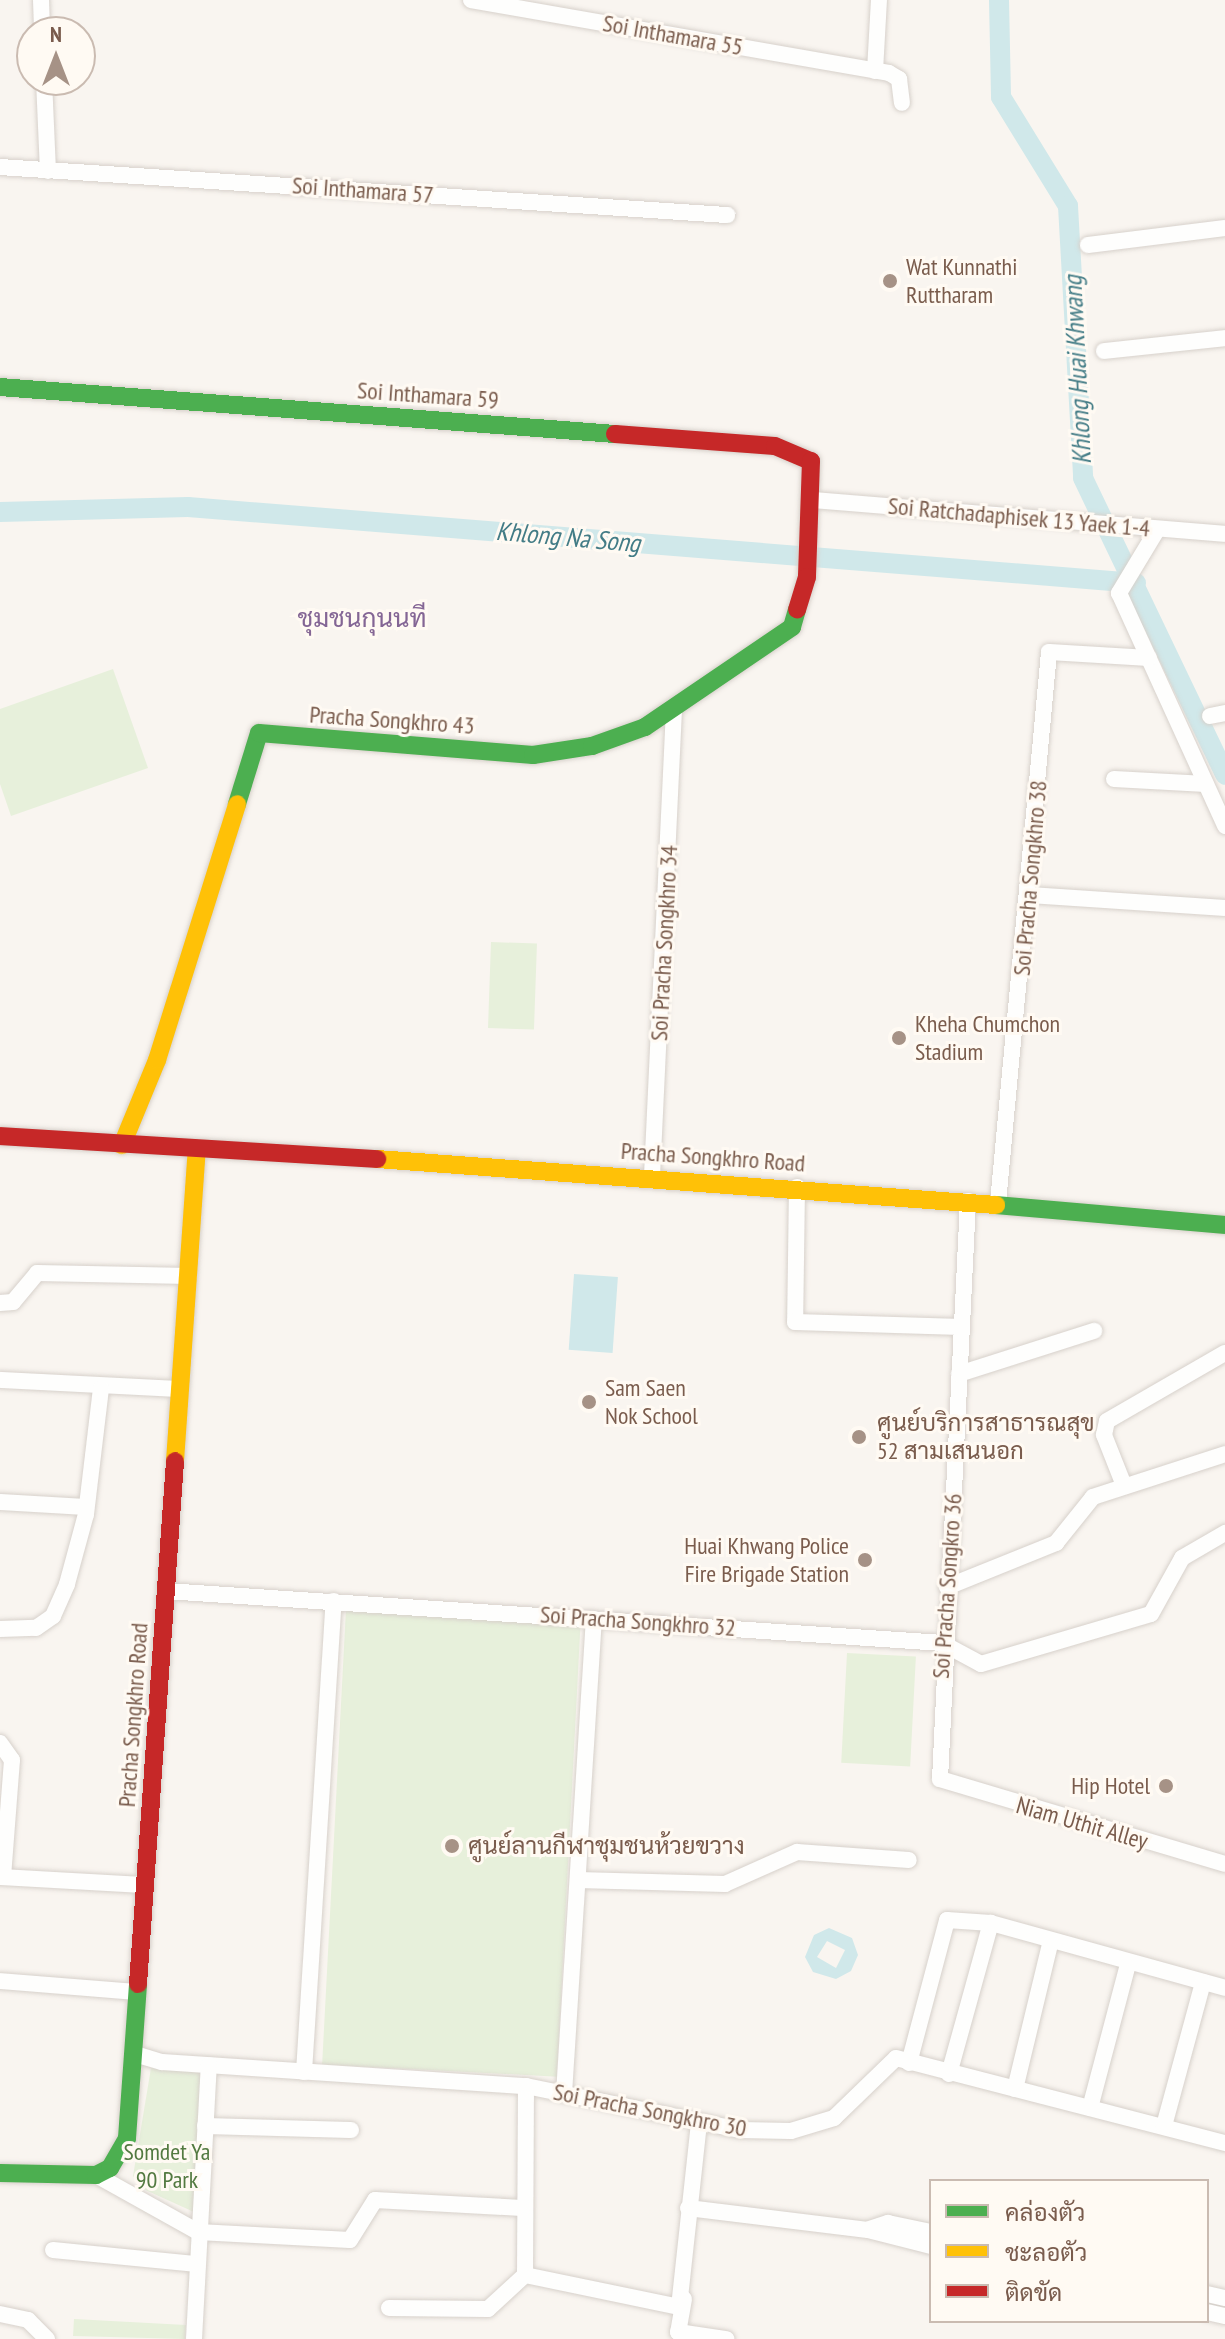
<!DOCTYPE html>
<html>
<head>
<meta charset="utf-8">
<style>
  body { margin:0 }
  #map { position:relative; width:1225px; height:2339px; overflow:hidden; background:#f9f5f0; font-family:"PT Sans Narrow",Sarabun,sans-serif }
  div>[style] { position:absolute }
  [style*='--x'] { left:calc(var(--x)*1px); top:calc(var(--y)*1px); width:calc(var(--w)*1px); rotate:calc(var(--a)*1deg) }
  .green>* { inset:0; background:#e7f0db; transform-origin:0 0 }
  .water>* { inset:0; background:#d0e8ea; transform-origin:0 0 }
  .canal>* { height:20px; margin:-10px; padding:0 10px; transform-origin:10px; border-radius:10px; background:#d0e8ea }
  .roads { filter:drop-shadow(0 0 2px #d7d1cb) drop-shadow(0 0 2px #d7d1cb) }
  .street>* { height:16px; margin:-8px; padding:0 8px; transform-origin:8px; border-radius:8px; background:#fefefd }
  .fast>* { height:18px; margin:-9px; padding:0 9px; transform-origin:9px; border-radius:9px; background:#4caf50 }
  .slow>* { height:18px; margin:-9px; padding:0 9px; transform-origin:9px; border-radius:9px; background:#ffc107 }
  .jam>* { height:18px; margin:-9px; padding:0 9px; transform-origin:9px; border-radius:9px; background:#c62828 }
  .dots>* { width:22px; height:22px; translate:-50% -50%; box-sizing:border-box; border:4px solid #fffaf3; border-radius:50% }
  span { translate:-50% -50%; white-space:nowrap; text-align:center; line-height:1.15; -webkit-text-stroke:6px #fffaf3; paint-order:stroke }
  .street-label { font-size:24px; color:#7a5c4d }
  .poi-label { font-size:24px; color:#7a5c4d }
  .left { translate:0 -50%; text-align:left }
  .right { translate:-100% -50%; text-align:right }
  .park-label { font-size:24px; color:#537a41 }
  .water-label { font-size:26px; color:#437c86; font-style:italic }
  .neighbourhood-label { font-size:26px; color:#846695 }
  .legend { position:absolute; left:929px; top:2179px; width:280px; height:144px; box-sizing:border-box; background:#fffaf3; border:2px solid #cabbb1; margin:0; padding:10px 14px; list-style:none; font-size:24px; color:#7a5c4d }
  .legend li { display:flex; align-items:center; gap:16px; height:40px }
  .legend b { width:40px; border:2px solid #cabbb1 }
  .north { position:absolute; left:16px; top:16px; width:80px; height:80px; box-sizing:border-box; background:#fffaf3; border:2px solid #cabbb1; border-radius:50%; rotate:0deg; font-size:22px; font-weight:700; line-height:32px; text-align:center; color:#7a5c4d }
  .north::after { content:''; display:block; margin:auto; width:28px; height:36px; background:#a69286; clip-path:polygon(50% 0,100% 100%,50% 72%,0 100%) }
</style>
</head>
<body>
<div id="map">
  <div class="green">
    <i style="clip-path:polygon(113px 669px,148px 768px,11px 816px,0 784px,0 709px)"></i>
    <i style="left:491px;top:942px;width:46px;height:86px;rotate:2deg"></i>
    <i style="left:346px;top:1609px;width:235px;height:456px;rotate:3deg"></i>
    <i style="left:847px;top:1653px;width:69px;height:110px;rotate:3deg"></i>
    <i style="clip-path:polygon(151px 2068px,202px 2073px,194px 2212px,141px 2188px,133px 2176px)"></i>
    <i style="clip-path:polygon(74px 2319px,186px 2325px,185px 2339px,73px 2336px)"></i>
  </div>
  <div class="water">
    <i style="left:574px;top:1274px;width:44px;height:76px;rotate:4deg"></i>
    <i style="clip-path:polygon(evenodd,829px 1928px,852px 1938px,858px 1955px,851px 1971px,836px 1979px,813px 1972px,805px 1957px,814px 1935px,829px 1928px,827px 1941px,845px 1950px,836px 1968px,817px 1957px,827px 1941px)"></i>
  </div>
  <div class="canal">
    <i style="--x:999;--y:0;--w:97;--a:88.8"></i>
    <i style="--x:1001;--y:97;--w:128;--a:58.4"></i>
    <i style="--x:1068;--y:206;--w:272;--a:86.8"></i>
    <i style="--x:1083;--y:478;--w:329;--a:64.4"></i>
    <i style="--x:0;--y:512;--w:188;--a:-1.5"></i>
    <i style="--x:188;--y:507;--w:951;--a:4.58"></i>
  </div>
  <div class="roads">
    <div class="street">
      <i style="--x:41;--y:0;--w:32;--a:88"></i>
      <i style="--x:471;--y:0;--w:424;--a:9.9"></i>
      <i style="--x:889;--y:73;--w:12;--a:31"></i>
      <i style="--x:899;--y:79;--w:24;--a:83"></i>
      <i style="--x:875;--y:71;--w:71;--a:-86.8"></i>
      <i style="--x:44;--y:80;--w:91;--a:87.5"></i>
      <i style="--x:0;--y:167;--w:729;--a:3.78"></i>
      <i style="--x:1088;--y:245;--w:138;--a:-7.1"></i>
      <i style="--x:1104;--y:351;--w:122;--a:-6.1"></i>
      <i style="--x:812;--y:500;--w:414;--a:4.7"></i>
      <i style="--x:1157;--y:530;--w:74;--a:121.1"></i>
      <i style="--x:1119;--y:593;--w:256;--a:65.5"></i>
      <i style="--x:1210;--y:716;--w:15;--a:-11"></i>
      <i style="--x:1114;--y:779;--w:92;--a:3.1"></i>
      <i style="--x:1030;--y:895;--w:195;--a:3.8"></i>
      <i style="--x:652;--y:1176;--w:467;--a:-87.3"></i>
      <i style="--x:797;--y:1187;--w:135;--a:90.8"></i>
      <i style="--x:795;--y:1322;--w:167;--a:1.7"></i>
      <i style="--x:968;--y:1201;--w:579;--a:92.77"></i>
      <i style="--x:940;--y:1779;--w:297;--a:16.6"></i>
      <i style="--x:998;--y:1203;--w:553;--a:-84.71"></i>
      <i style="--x:1049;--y:652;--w:100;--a:3.4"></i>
      <i style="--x:0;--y:1303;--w:13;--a:-4"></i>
      <i style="--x:13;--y:1302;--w:38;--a:-50"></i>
      <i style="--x:37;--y:1273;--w:152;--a:1.1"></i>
      <i style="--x:959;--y:1374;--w:142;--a:-17.7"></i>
      <i style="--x:0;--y:1380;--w:180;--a:2.9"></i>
      <i style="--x:1123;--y:1483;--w:52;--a:-111.6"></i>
      <i style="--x:1104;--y:1435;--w:14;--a:-78"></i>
      <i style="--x:1107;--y:1421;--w:136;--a:-30"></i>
      <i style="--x:0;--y:1502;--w:86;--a:3.3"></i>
      <i style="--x:947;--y:1587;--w:118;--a:-22"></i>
      <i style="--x:1056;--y:1543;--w:59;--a:-51.2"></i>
      <i style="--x:1093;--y:1497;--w:139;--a:-18"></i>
      <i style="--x:166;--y:1591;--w:778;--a:3.83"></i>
      <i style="--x:942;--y:1643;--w:44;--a:28.3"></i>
      <i style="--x:981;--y:1664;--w:177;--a:-16.4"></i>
      <i style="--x:1151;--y:1614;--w:64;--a:-61"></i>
      <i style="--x:1182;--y:1558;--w:50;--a:-30.2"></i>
      <i style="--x:0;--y:1629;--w:36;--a:-2"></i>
      <i style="--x:36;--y:1628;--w:21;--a:-35"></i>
      <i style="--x:53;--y:1616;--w:35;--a:-66"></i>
      <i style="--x:67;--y:1584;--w:73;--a:-74.8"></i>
      <i style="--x:86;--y:1514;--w:126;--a:-83.2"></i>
      <i style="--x:0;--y:1743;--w:21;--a:55"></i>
      <i style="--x:12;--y:1760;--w:117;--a:94.4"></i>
      <i style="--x:0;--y:1877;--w:144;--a:3.2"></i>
      <i style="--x:578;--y:1880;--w:147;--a:1.6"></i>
      <i style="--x:725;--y:1884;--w:79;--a:-24"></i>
      <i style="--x:797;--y:1852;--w:112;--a:4.1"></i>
      <i style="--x:0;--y:1981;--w:138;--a:4.6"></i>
      <i style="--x:135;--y:2054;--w:28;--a:17"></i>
      <i style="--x:162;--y:2062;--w:365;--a:3.8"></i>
      <i style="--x:526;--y:2086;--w:218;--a:11.6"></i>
      <i style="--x:740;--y:2130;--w:51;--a:1.1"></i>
      <i style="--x:791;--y:2131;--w:45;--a:-16.8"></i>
      <i style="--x:834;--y:2118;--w:86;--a:-44.1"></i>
      <i style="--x:896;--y:2058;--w:340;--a:14.5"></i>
      <i style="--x:909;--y:2063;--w:148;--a:-75.1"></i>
      <i style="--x:947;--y:1920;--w:44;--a:3.9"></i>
      <i style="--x:991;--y:1923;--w:243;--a:15.5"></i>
      <i style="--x:304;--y:2072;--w:472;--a:-86.4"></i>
      <i style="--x:949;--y:2074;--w:157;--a:-74.5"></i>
      <i style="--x:1015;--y:2089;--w:149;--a:-76.4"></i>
      <i style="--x:564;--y:2094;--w:476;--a:-86.4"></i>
      <i style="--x:1090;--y:2108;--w:149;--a:-75.2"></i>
      <i style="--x:205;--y:2126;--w:146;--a:1.6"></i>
      <i style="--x:1164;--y:2126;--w:149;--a:-74.8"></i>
      <i style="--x:96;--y:2175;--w:117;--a:29.2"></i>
      <i style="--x:198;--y:2232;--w:152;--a:3"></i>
      <i style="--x:350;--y:2240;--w:47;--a:-58"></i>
      <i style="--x:375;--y:2200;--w:147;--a:3.1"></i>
      <i style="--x:688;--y:2208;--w:181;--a:7"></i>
      <i style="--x:868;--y:2230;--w:65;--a:14.3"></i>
      <i style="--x:869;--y:2229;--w:20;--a:-18"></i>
      <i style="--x:888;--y:2223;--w:44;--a:11.8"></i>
      <i style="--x:53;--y:2250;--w:145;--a:5.6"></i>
      <i style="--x:525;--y:2275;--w:157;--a:11.7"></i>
      <i style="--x:679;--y:2307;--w:186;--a:-83.8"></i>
      <i style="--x:1207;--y:2294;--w:18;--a:13"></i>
      <i style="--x:684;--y:2299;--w:34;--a:100"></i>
      <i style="--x:678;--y:2332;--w:49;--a:8.3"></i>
      <i style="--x:389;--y:2308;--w:99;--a:0.6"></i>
      <i style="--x:488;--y:2309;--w:50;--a:-42.6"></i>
      <i style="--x:525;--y:2275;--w:189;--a:-89.7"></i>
      <i style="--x:1207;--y:2312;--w:18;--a:13"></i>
      <i style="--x:0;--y:2314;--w:29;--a:12"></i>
      <i style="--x:28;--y:2320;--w:27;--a:45"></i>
      <i style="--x:194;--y:2339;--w:274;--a:-86.9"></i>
    </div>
    <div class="fast">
      <i style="--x:0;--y:387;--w:617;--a:4.37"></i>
      <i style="--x:237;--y:804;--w:74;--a:-72.8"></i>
      <i style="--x:259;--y:733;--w:275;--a:4.6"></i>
      <i style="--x:533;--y:755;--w:60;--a:-8.7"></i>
      <i style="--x:592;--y:746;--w:56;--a:-19.7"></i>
      <i style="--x:645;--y:727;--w:178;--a:-34.2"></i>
      <i style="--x:792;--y:627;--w:18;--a:-74"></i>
      <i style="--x:996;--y:1205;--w:230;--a:5"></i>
      <i style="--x:0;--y:2173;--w:96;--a:1.2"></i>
      <i style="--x:96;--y:2175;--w:16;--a:-27"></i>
      <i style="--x:110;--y:2168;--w:34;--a:-60"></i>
      <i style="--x:127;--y:2138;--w:154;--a:-85.9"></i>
    </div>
    <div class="slow">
      <i style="--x:122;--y:1145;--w:92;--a:-67.6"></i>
      <i style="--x:157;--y:1060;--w:268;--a:-72.6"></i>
      <i style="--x:377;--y:1159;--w:621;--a:4.25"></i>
      <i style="--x:175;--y:1461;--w:313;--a:-86"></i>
    </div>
    <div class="jam">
      <i style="--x:615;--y:434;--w:160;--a:4.3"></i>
      <i style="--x:775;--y:446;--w:39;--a:23"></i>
      <i style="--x:811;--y:461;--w:116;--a:92"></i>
      <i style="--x:807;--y:577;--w:34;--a:107"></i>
      <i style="--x:0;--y:1136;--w:378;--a:3.5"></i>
      <i style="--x:138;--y:1984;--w:524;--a:-85.95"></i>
    </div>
  </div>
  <div class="dots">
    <i style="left:890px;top:281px;background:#a69286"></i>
    <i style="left:899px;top:1038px;background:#a69286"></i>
    <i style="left:589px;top:1402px;background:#a69286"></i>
    <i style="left:859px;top:1437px;background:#a69286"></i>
    <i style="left:865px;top:1560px;background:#a69286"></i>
    <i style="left:1166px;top:1786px;background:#a69286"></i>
    <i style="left:452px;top:1846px;background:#a69286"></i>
  </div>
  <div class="street-label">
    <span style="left:673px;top:35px;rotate:10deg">Soi Inthamara 55</span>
    <span style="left:363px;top:190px;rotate:4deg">Soi Inthamara 57</span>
    <span style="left:428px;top:395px;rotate:4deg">Soi Inthamara 59</span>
    <span style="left:1019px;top:517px;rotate:5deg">Soi Ratchadaphisek 13 Yaek 1-4</span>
    <span style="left:392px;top:720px;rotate:4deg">Pracha Songkhro 43</span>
    <span style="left:1030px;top:878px;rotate:-85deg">Soi Pracha Songkhro 38</span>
    <span style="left:664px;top:943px;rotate:-87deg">Soi Pracha Songkhro 34</span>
    <span style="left:713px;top:1157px;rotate:4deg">Pracha Songkhro Road</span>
    <span style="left:947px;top:1586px;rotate:-86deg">Soi Pracha Songkro 36</span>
    <span style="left:638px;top:1621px;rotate:4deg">Soi Pracha Songkhro 32</span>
    <span style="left:133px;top:1715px;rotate:-86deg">Pracha Songkhro Road</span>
    <span style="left:1082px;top:1823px;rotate:16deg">Niam Uthit Alley</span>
    <span style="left:650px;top:2110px;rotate:11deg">Soi Pracha Songkhro 30</span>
  </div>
  <div class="poi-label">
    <span class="left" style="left:906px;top:281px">Wat Kunnathi<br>Ruttharam</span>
    <span class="left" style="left:915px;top:1038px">Kheha Chumchon<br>Stadium</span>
    <span class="left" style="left:605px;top:1402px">Sam Saen<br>Nok School</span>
    <span class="left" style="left:877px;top:1437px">ศูนย์บริการสาธารณสุข<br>52 สามเสนนอก</span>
    <span class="right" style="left:849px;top:1560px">Huai Khwang Police<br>Fire Brigade Station</span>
    <span class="right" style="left:1150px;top:1786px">Hip Hotel</span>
    <span class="left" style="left:468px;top:1846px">ศูนย์ลานกีฬาชุมชนห้วยขวาง</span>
  </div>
  <div class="park-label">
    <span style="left:167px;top:2166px">Somdet Ya<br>90 Park</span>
  </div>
  <div class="water-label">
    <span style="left:1077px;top:370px;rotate:-93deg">Khlong Huai Khwang</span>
    <span style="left:568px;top:537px;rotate:5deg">Khlong Na Song</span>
  </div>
  <div class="neighbourhood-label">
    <span style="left:362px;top:618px">ชุมชนกุนนที</span>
  </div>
  <ul class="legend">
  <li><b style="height:10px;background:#4caf50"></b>คล่องตัว</li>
  <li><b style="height:10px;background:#ffc107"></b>ชะลอตัว</li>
  <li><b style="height:10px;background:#c62828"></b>ติดขัด</li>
  </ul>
  <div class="north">N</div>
</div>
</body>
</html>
